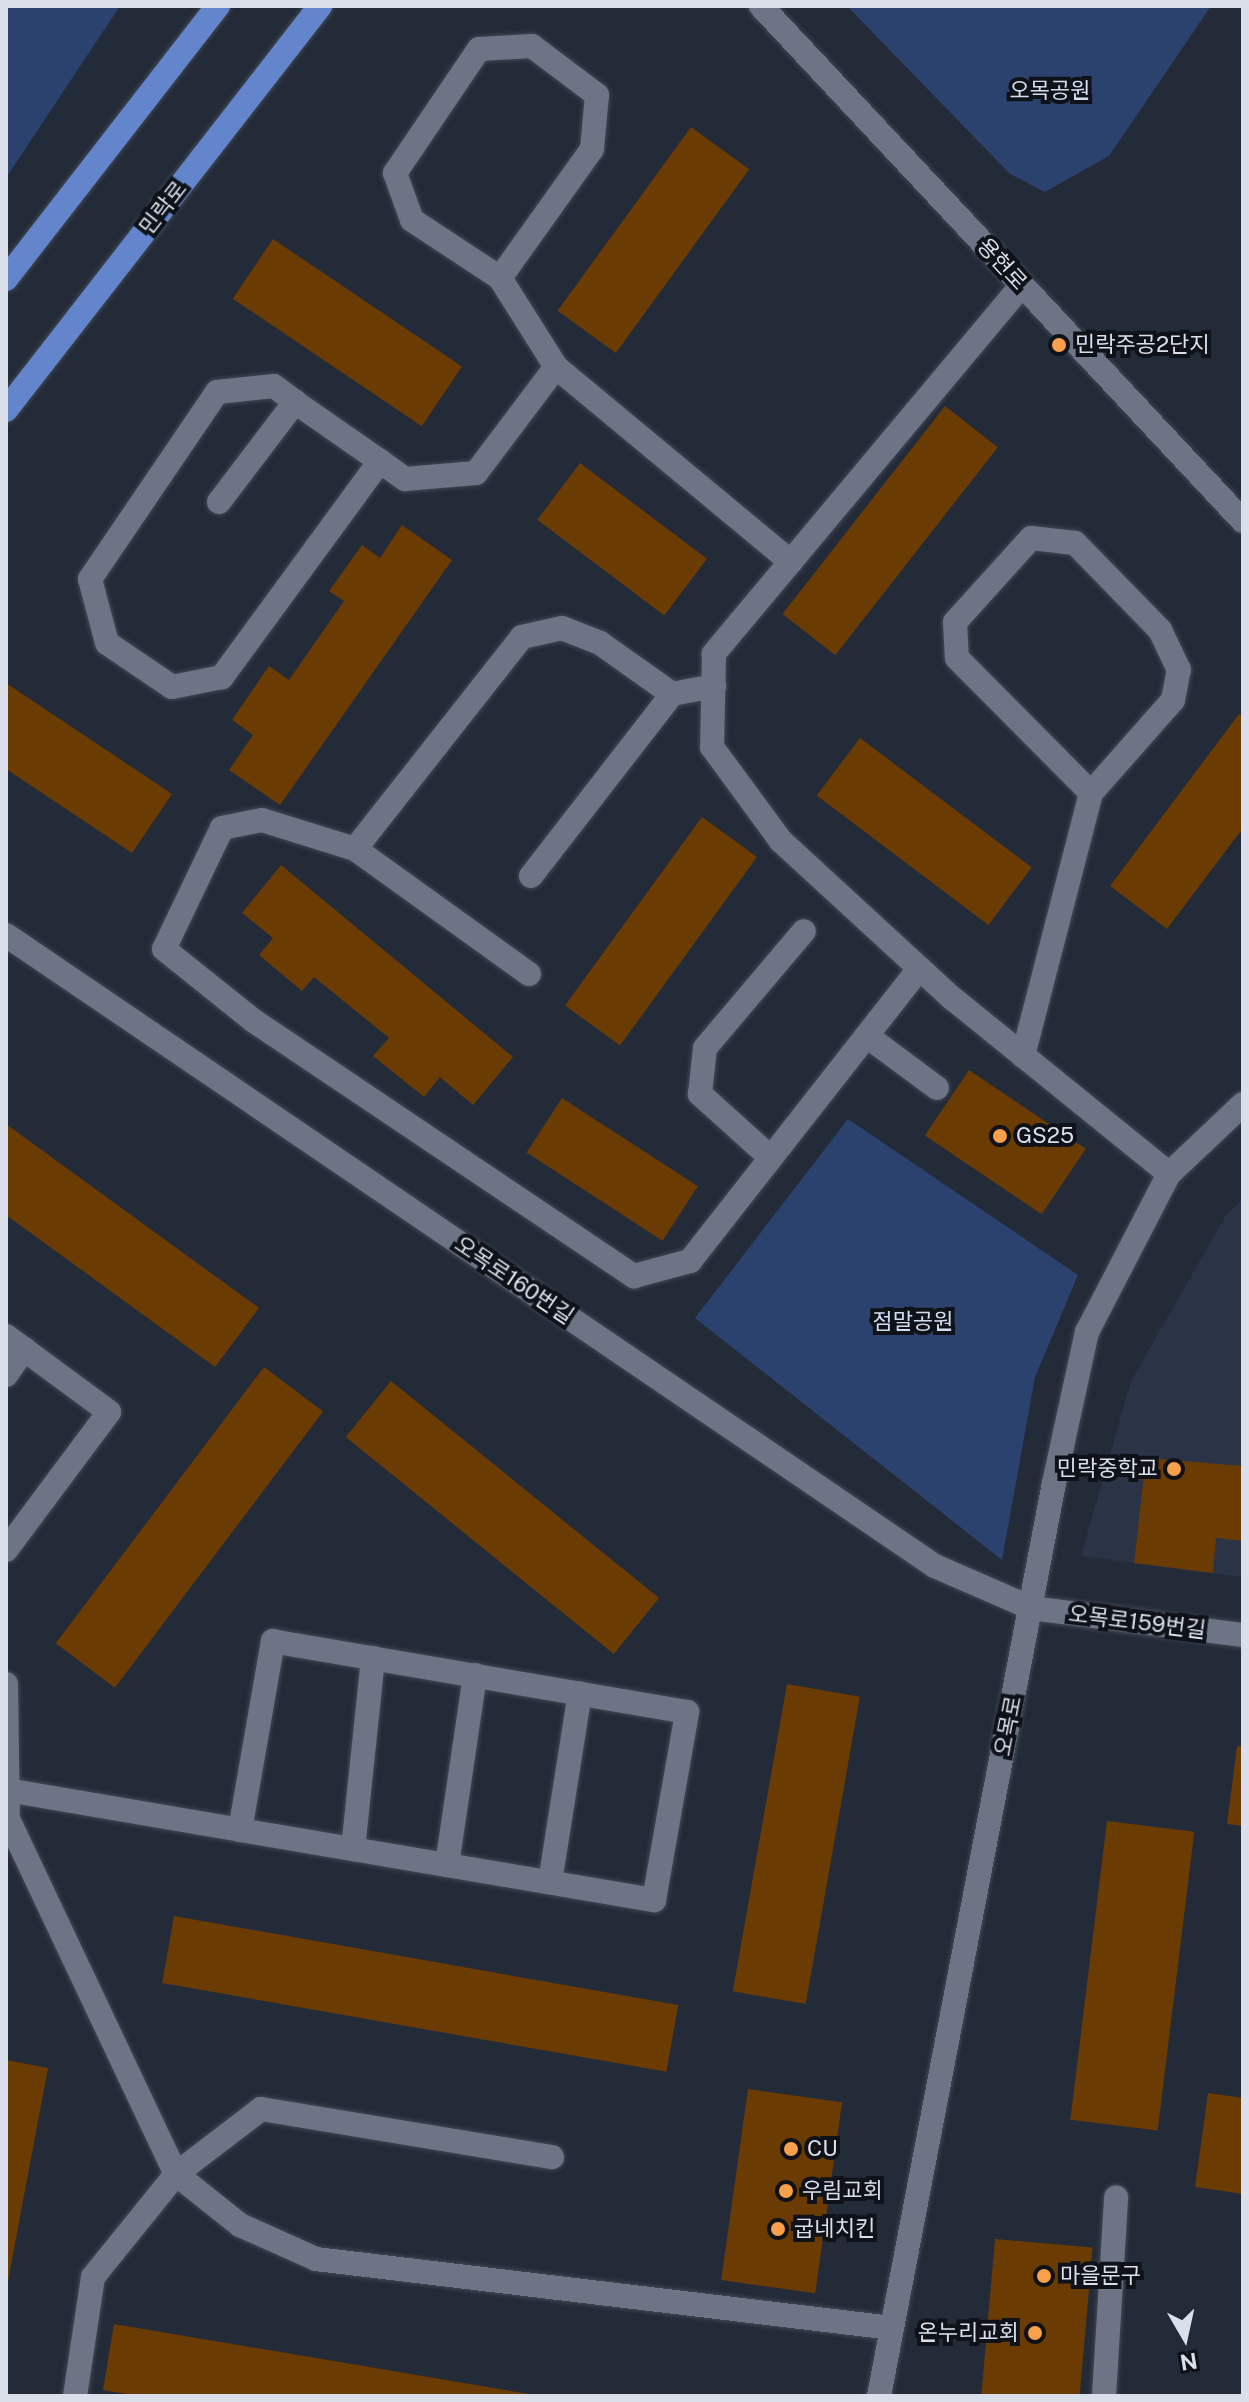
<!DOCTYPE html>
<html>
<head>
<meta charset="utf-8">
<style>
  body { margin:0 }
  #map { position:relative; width:1249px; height:2402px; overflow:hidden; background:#232a38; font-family:"Public Sans","Noto Sans KR",sans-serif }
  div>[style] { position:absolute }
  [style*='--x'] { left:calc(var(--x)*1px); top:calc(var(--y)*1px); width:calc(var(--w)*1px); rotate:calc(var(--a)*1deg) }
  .built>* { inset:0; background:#2b3447 }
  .green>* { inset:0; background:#2b426f }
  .building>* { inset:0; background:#6b3b04; transform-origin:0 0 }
  .roads { filter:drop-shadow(0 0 2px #424754) drop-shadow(0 0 2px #424754) }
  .minor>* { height:24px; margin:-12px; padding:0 12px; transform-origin:12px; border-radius:12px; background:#6c7485 }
  .major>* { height:24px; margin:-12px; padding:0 12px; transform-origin:12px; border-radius:12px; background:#6385cb }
  .dots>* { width:22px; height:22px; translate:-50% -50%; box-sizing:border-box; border:4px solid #0f1219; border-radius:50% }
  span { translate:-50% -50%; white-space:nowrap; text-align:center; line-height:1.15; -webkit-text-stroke:8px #0f1219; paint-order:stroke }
  .park-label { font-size:22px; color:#d2dcf0 }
  .street-label { font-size:22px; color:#dadfe9 }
  .poi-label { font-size:22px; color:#dadfe9 }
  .left { translate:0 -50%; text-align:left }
  .right { translate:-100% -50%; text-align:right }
  .frame { position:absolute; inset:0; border:8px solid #dadfe9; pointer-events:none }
  .north { position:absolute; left:1145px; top:2298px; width:80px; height:80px; -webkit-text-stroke:6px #0f1219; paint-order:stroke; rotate:171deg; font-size:22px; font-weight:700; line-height:32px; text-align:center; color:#dadfe9 }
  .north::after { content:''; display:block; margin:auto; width:28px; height:36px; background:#dadfe9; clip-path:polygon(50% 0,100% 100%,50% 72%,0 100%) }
</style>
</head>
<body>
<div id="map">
  <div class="built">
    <i style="clip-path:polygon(1243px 1199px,1243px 1577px,1081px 1556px,1131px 1381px,1226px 1215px)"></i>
  </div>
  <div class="green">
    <i style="clip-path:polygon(6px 6px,120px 6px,6px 178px)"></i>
    <i style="clip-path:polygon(847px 6px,1211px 6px,1109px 156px,1045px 192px,1010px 174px)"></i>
    <i style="clip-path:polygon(848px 1119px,1078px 1275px,1035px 1377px,1002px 1560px,695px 1318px)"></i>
  </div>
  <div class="building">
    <i style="left:691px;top:127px;width:72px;height:227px;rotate:36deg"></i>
    <i style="left:273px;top:239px;width:228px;height:72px;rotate:34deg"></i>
    <i style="left:945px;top:406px;width:67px;height:264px;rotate:38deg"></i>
    <i style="left:580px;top:463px;width:159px;height:71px;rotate:37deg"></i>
    <i style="clip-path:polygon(402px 525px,452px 560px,280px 805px,229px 770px,253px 735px,232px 720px,269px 666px,289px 680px,344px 601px,329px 591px,362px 545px,380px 558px)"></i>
    <i style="clip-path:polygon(6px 683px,172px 794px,132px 853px,6px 769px)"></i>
    <i style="clip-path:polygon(1239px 714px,1243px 717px,1243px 828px,1167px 929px,1110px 886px)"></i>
    <i style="left:860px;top:738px;width:215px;height:72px;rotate:37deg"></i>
    <i style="left:702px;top:817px;width:68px;height:233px;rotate:36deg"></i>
    <i style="clip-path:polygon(281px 865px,513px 1057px,473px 1105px,440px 1077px,424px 1097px,373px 1056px,389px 1038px,314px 977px,302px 991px,259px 955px,273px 938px,242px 913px)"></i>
    <i style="left:969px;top:1070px;width:141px;height:79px;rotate:34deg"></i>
    <i style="left:562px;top:1098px;width:162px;height:65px;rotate:33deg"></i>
    <i style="clip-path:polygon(6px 1124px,259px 1308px,215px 1367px,6px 1215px)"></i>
    <i style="left:264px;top:1367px;width:74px;height:346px;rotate:37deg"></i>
    <i style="left:391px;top:1381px;width:345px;height:72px;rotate:39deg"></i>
    <i style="clip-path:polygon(1146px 1458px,1243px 1466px,1243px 1541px,1216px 1538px,1213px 1573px,1134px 1563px)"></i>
    <i style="left:787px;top:1684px;width:74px;height:312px;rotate:10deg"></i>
    <i style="clip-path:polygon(1237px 1746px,1243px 1747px,1243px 1826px,1227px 1824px)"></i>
    <i style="left:1107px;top:1821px;width:88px;height:301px;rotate:7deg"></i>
    <i style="left:174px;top:1916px;width:512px;height:68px;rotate:10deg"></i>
    <i style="clip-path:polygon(6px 2060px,48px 2068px,8px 2281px,6px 2281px)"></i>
    <i style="left:748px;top:2089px;width:95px;height:193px;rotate:8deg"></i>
    <i style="clip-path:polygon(1208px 2093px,1243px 2098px,1243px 2194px,1195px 2187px)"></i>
    <i style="left:995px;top:2239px;width:98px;height:158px;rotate:5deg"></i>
    <i style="clip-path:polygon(114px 2324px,529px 2394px,528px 2396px,138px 2396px,103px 2390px)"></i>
  </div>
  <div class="roads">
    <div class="minor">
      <i style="--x:761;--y:6;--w:705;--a:46.9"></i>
      <i style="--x:500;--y:278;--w:158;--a:-54.5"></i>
      <i style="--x:592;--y:149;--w:54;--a:-84.7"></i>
      <i style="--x:597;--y:95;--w:81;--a:-143"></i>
      <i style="--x:532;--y:46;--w:53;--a:176.8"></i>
      <i style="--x:479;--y:49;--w:150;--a:124.1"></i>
      <i style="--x:395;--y:173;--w:50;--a:70.1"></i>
      <i style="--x:412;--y:220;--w:105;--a:33.4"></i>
      <i style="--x:500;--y:278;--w:105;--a:57.8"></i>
      <i style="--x:556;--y:367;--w:305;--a:39.7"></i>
      <i style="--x:1022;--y:285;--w:481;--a:129.9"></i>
      <i style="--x:714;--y:654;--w:93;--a:91.2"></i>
      <i style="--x:712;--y:747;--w:117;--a:53.7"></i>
      <i style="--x:781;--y:841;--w:232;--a:42.6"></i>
      <i style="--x:952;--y:998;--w:279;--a:39"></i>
      <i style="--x:380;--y:461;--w:268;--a:126.2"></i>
      <i style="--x:222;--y:677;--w:51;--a:168.7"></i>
      <i style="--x:172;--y:687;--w:78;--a:-145.9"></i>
      <i style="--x:107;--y:643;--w:66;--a:-104.9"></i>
      <i style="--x:90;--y:579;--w:226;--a:-55.8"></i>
      <i style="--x:217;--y:392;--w:57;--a:-6"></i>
      <i style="--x:274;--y:386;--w:26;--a:37"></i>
      <i style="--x:295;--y:402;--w:103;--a:34.8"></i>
      <i style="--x:380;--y:461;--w:31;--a:36"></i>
      <i style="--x:405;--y:479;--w:71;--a:-4.8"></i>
      <i style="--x:476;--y:473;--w:133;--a:-53"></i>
      <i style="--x:219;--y:502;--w:126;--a:-52.8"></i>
      <i style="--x:355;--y:849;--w:270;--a:-51.8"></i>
      <i style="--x:522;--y:637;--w:41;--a:-12.7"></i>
      <i style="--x:562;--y:628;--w:41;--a:21.5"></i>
      <i style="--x:600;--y:643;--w:88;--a:35.3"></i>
      <i style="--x:672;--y:694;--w:43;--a:-10.8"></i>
      <i style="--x:531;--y:876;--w:230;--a:-52.2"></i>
      <i style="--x:6;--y:935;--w:1123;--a:34.19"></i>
      <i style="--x:935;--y:1566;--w:105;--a:23.6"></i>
      <i style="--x:1031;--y:1608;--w:214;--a:7.3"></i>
      <i style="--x:529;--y:974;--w:214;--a:-144.3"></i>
      <i style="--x:355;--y:849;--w:97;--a:-162.7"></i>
      <i style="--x:262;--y:820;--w:41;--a:168.7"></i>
      <i style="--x:222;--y:828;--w:134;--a:115.6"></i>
      <i style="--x:164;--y:949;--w:115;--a:38.7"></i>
      <i style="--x:254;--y:1021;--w:458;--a:33.9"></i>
      <i style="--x:634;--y:1276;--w:58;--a:-15"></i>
      <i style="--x:690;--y:1261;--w:372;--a:-51.9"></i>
      <i style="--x:867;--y:1036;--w:87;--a:36.6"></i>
      <i style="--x:1023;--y:1056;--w:272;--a:-75.5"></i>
      <i style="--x:1091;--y:793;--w:124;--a:-48.6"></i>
      <i style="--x:1173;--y:700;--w:31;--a:-79"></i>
      <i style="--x:1179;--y:670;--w:44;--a:-115.4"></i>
      <i style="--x:1160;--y:630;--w:122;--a:-134.3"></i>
      <i style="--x:1075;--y:543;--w:44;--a:-173.5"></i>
      <i style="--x:1031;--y:538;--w:113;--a:132.1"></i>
      <i style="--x:955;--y:622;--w:36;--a:87"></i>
      <i style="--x:957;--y:658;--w:190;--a:45.2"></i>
      <i style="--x:771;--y:1158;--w:96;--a:-138"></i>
      <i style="--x:700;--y:1094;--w:46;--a:-83.8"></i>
      <i style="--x:705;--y:1048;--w:153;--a:-49.8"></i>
      <i style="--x:6;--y:1336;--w:128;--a:36.4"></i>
      <i style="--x:109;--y:1412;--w:172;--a:126.7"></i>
      <i style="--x:6;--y:1375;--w:32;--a:-55"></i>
      <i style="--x:6;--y:1684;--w:135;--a:89.2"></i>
      <i style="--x:8;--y:1819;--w:393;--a:64.7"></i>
      <i style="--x:176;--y:2174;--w:82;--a:38.6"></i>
      <i style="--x:240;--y:2225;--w:83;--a:24.1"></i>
      <i style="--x:316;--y:2259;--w:580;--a:6.83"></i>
      <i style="--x:7;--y:1790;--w:236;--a:9.7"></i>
      <i style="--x:240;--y:1830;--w:420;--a:9.6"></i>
      <i style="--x:654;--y:1900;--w:191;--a:-80"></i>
      <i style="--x:687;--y:1712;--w:420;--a:-170.3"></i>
      <i style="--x:273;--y:1641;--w:192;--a:99.9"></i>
      <i style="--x:353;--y:1849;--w:192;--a:-84"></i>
      <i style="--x:447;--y:1865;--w:192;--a:-81.6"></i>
      <i style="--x:550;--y:1882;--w:191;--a:-81"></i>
      <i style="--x:75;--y:2396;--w:120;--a:-81.4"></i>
      <i style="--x:93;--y:2277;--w:132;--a:-51.1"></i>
      <i style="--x:176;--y:2174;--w:107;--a:-37.4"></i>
      <i style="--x:261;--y:2109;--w:295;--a:9.4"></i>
      <i style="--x:879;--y:2396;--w:930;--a:-79.15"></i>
      <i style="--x:1054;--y:1483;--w:155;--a:-77.7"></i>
      <i style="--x:1087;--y:1332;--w:178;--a:-62.6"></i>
      <i style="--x:1169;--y:1174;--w:102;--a:-43.4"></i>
      <i style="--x:1104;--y:2396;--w:199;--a:-86.5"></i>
    </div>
    <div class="major">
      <i style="--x:6;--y:279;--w:346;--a:-52.2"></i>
      <i style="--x:6;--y:410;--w:512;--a:-52.14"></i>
    </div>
  </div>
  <div class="dots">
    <i style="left:1059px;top:345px;background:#f9a04c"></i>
    <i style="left:1000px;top:1136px;background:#f9a04c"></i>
    <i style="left:1174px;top:1469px;background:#f9a04c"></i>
    <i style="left:791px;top:2149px;background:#f9a04c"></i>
    <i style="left:786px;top:2191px;background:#f9a04c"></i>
    <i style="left:778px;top:2229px;background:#f9a04c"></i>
    <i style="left:1044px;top:2276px;background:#f9a04c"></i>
    <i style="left:1035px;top:2333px;background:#f9a04c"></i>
  </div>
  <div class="park-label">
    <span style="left:1050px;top:91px">오목공원</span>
    <span style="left:913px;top:1322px">점말공원</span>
  </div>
  <div class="street-label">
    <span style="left:163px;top:208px;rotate:-52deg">민락로</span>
    <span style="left:1002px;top:264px;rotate:47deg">용현로</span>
    <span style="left:514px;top:1280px;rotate:34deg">오목로160번길</span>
    <span style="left:1137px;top:1622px;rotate:7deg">오목로159번길</span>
    <span style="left:1008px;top:1726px;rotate:-79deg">오목로</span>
  </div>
  <div class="poi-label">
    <span class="left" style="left:1075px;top:345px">민락주공2단지</span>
    <span class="left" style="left:1016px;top:1136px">GS25</span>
    <span class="right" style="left:1158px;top:1469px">민락중학교</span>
    <span class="left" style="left:807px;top:2149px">CU</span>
    <span class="left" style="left:802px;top:2191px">우림교회</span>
    <span class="left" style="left:794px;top:2229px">굽네치킨</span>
    <span class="left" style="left:1060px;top:2276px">마을문구</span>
    <span class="right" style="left:1019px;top:2333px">온누리교회</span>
  </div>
  <div class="frame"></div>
  <div class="north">N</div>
</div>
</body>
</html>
